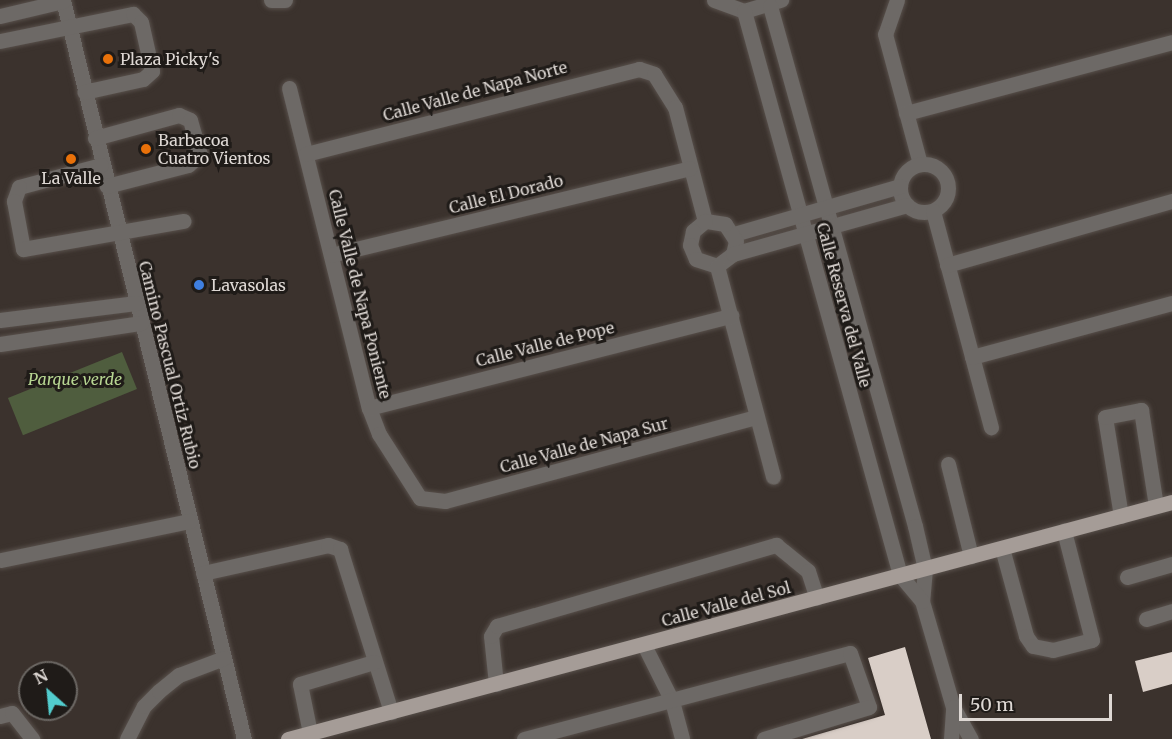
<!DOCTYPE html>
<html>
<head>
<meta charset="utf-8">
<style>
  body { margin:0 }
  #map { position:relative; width:1172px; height:739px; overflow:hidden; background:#3b322d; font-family:Merriweather,serif }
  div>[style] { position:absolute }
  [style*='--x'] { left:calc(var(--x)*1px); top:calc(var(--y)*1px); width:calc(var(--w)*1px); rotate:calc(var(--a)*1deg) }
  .green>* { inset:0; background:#4f5d3e; transform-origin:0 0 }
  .building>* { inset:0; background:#d9cec7 }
  .roads { filter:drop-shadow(0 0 2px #58504b) drop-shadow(0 0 2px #58504b) }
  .minor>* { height:15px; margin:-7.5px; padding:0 7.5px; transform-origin:7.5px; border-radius:7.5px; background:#6d6966 }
  .minor>.ring { margin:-7.5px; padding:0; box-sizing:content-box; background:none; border:15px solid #6d6966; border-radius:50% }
  .major>* { height:15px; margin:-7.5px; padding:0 7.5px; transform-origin:7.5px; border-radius:7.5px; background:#a59c97 }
  .dots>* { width:16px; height:16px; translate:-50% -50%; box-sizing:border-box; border:3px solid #1f1b18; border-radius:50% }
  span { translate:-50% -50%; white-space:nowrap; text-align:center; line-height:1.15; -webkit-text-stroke:6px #1f1b18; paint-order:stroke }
  .poi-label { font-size:16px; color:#ded8d4 }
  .left { translate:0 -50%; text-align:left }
  .street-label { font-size:16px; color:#ded8d4 }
  .park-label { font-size:16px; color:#b7d692; font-style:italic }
  .north { position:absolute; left:18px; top:661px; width:60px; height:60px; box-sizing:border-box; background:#1f1b18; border:2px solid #6b6763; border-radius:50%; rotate:333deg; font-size:16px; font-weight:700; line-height:24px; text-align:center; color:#ded8d4 }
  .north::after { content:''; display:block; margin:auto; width:21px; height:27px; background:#52cdce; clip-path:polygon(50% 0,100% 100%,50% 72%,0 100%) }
  .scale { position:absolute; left:959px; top:694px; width:153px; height:27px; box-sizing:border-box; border:3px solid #ded8d4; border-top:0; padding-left:8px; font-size:18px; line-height:21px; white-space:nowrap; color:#ded8d4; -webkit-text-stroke:4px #1f1b18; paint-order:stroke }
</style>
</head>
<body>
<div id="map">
  <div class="green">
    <i style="left:122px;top:352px;width:40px;height:123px;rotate:68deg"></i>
  </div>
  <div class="building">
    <i style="clip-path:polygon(905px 647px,931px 739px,802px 739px,885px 715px,868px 658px)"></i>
    <i style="clip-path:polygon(1172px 652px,1172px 684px,1143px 692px,1135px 661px)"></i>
  </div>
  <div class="roads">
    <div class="minor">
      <i style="--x:63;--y:0;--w:761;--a:76.24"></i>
      <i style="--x:271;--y:0;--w:14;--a:0"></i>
      <i style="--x:714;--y:0;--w:32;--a:20"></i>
      <i style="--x:744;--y:11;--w:39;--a:-17"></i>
      <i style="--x:897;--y:0;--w:36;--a:109"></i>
      <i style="--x:885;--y:34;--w:135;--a:74.9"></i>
      <i style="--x:770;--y:6;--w:540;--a:74.42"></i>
      <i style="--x:915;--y:526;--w:44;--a:76.9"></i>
      <i style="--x:925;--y:569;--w:32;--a:95"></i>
      <i style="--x:922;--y:601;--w:110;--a:73.7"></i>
      <i style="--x:953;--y:707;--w:37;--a:61"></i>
      <i style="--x:744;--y:11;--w:585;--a:74.54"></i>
      <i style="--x:900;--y:575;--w:34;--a:50"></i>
      <i style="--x:0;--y:16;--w:65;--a:-13.4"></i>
      <i style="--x:0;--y:41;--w:136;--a:-11.5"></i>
      <i style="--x:133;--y:14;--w:11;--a:45"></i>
      <i style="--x:141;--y:22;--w:50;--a:77.3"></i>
      <i style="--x:152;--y:71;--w:12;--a:138"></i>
      <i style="--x:143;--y:79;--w:60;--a:167.6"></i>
      <i style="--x:289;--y:88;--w:330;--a:76"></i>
      <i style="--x:369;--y:408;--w:28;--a:69"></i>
      <i style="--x:379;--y:434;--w:76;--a:57.4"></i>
      <i style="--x:420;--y:498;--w:25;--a:7"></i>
      <i style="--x:445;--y:501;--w:323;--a:-15.1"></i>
      <i style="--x:906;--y:113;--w:275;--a:-14.9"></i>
      <i style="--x:95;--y:138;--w:87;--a:-15.3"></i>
      <i style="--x:179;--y:115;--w:12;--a:24"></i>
      <i style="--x:190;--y:120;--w:35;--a:74"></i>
      <i style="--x:200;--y:154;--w:16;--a:137"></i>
      <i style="--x:188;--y:165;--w:84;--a:165.5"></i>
      <i style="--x:306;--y:154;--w:344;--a:-14.3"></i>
      <i style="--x:639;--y:69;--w:16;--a:18"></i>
      <i style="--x:654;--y:74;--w:39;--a:58"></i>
      <i style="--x:675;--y:107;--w:118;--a:75.3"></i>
      <i class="ring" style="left:900px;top:164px;width:33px;height:33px"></i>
      <i style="--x:101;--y:165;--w:85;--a:165"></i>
      <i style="--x:19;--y:187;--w:15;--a:110"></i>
      <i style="--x:14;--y:201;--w:49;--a:79.4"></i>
      <i style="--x:23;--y:249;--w:163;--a:-9.9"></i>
      <i style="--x:933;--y:211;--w:224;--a:75"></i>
      <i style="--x:734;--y:234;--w:173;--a:-16.1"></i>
      <i style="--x:733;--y:254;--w:13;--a:-77"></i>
      <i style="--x:736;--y:241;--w:20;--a:-123"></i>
      <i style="--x:725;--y:224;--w:20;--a:-171"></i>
      <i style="--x:705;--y:221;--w:16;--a:140"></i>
      <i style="--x:693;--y:231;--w:14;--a:102"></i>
      <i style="--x:690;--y:245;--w:15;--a:67"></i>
      <i style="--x:696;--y:259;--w:22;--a:18"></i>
      <i style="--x:717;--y:266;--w:20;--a:-37"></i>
      <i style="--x:733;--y:254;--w:181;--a:-15.7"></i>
      <i style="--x:331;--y:255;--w:369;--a:-13.6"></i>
      <i style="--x:947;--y:265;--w:234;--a:-15.9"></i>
      <i style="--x:717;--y:266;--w:218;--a:75.1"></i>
      <i style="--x:0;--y:320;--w:137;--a:-7.1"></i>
      <i style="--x:0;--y:344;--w:143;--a:-8.5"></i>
      <i style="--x:972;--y:357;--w:207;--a:-15.1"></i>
      <i style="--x:369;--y:408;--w:374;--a:-14.3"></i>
      <i style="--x:948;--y:464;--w:95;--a:76"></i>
      <i style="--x:1121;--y:516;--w:100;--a:-99.2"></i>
      <i style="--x:1105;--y:417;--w:37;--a:-11"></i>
      <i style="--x:1141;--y:410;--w:97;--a:81.1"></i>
      <i style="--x:1002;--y:548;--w:91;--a:74.7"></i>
      <i style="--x:1026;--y:636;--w:12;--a:55"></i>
      <i style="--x:1033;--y:646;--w:20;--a:11"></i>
      <i style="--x:1053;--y:650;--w:40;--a:-14.4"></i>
      <i style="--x:1092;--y:640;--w:113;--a:-104.4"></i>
      <i style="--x:1;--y:560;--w:193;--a:-11.7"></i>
      <i style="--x:203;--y:573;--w:128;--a:-12.6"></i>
      <i style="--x:328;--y:545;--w:13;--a:18"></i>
      <i style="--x:340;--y:549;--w:171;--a:72.6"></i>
      <i style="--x:1127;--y:577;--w:47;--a:-16.1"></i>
      <i style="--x:1146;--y:619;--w:27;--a:-17"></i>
      <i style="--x:644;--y:645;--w:63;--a:63.4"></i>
      <i style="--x:672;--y:701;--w:39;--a:75"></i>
      <i style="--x:496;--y:684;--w:48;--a:-95.9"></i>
      <i style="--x:491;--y:636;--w:12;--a:-59"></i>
      <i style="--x:497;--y:626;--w:291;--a:-16.2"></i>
      <i style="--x:776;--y:545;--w:41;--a:39.1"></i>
      <i style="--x:808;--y:571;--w:28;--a:72"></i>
      <i style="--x:0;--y:716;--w:12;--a:-14"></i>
      <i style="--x:12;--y:713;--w:33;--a:52"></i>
      <i style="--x:310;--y:733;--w:50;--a:-101.5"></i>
      <i style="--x:300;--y:684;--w:77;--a:-16.6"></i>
      <i style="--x:127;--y:739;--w:37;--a:-63"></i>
      <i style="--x:144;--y:706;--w:21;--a:-45"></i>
      <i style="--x:159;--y:691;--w:26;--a:-39"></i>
      <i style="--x:179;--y:675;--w:48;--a:-20.7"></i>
      <i style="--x:524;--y:739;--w:337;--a:-14.8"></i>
      <i style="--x:850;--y:653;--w:57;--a:70.6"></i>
      <i style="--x:869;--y:707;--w:110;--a:163.1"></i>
      <i style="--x:951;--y:739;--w:32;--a:-86"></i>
    </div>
    <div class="major">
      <i style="--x:288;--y:739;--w:915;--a:-15.01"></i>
    </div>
  </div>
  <div class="dots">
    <i style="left:108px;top:59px;background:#e8710a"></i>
    <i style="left:146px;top:149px;background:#e8710a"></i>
    <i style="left:71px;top:159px;background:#e8710a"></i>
    <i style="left:199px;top:285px;background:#3f7fe0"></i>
  </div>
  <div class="poi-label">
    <span class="left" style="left:120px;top:59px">Plaza Picky's</span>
    <span class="left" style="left:158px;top:149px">Barbacoa<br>Cuatro Vientos</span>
    <span style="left:71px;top:178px">La Valle</span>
    <span class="left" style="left:211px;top:285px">Lavasolas</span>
  </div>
  <div class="street-label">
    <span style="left:475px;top:91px;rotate:-15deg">Calle Valle de Napa Norte</span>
    <span style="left:506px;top:194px;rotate:-14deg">Calle El Dorado</span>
    <span style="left:360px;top:294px;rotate:76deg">Calle Valle de Napa Poniente</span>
    <span style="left:844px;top:305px;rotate:75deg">Calle Reserva del Valle</span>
    <span style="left:545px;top:344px;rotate:-14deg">Calle Valle de Pope</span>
    <span style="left:170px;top:365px;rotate:76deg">Camino Pascual Ortiz Rubio</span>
    <span style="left:584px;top:445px;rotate:-15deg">Calle Valle de Napa Sur</span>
    <span style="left:726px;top:604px;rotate:-15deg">Calle Valle del Sol</span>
  </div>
  <div class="park-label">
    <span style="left:75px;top:379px">Parque verde</span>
  </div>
  <div class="north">N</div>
  <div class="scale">50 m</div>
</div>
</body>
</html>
